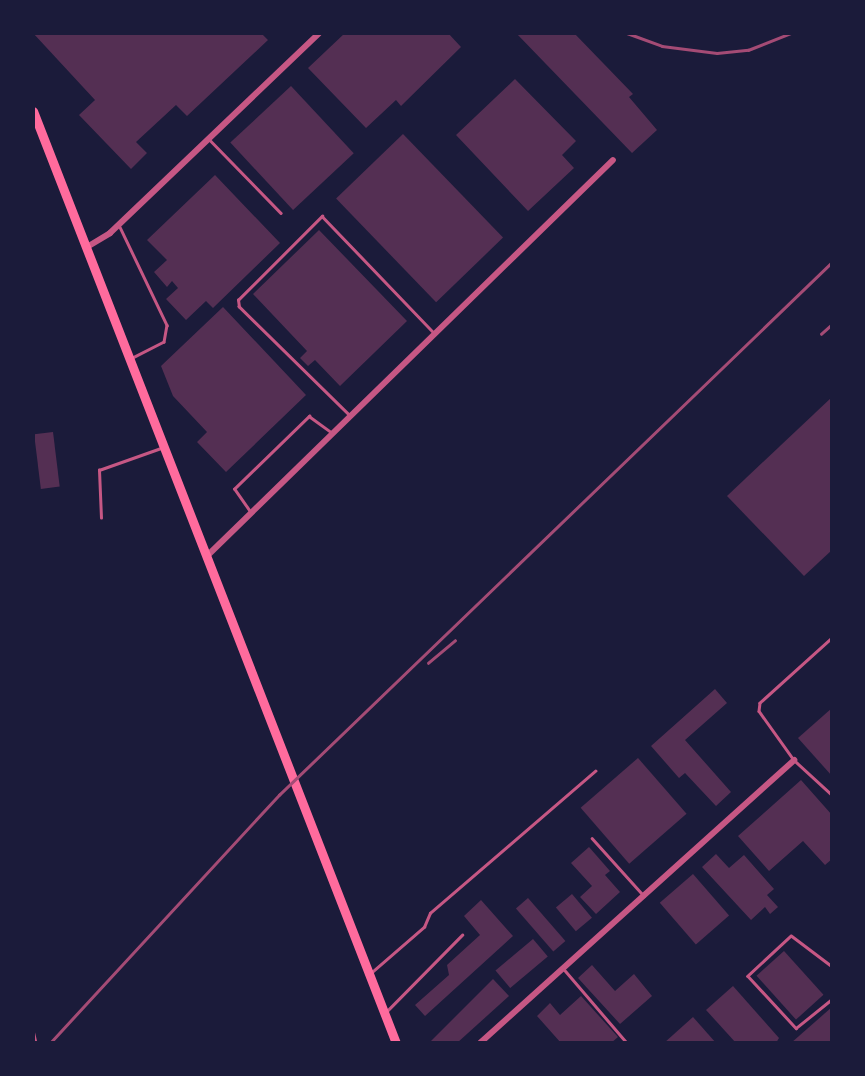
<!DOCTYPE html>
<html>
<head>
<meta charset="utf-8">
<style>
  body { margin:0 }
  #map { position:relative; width:865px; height:1076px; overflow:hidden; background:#1b1b3a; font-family:"Archivo Narrow",sans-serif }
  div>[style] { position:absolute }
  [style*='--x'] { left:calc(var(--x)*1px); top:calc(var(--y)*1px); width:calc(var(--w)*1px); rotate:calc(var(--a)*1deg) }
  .building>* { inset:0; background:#542f53; transform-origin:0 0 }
  .service>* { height:2.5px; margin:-1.25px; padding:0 1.25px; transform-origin:1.25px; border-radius:1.25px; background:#c65784 }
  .minor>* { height:6px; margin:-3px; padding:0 3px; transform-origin:3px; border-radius:3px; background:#c65784 }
  .secondary>* { height:9px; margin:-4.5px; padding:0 4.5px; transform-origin:4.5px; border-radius:4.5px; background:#ff6b9d }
  .rail>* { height:2.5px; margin:-1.25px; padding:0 1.25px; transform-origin:1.25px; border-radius:1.25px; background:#a44b75 }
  span { translate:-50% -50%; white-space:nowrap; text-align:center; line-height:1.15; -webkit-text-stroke:7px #1b1b3a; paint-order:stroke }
  .frame { position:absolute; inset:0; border:35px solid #1b1b3a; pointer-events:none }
</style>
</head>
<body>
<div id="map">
  <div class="building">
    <i style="clip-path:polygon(33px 33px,261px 33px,268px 40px,187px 116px,176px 105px,136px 142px,147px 153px,131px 169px,79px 115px,95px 100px)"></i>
    <i style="clip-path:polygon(345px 33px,448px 33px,461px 47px,401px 106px,396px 100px,366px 128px,308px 68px)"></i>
    <i style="clip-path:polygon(516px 33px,574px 33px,633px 94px,629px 97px,657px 130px,632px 153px)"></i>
    <i style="clip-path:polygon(515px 79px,576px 141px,562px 155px,574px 168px,528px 211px,456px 135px)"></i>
    <i style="left:291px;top:86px;width:92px;height:83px;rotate:47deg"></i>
    <i style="left:403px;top:134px;width:144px;height:93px;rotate:46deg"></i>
    <i style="clip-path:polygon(215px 175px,280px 243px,213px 308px,206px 301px,186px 320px,166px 299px,178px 288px,172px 281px,167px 287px,154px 272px,167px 260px,147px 240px)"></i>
    <i style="clip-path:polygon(319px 230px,407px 321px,340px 386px,315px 360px,308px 366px,300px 358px,307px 351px,253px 294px)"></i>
    <i style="clip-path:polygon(223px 307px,306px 395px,226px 472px,197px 442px,207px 432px,173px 396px,161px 366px)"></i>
    <i style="clip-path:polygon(832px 397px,832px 550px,804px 576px,727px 496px)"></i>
    <i style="left:53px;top:432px;width:55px;height:19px;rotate:83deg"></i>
    <i style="clip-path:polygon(715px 689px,727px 703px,685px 740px,731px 792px,716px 806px,685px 773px,679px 778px,651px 746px)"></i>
    <i style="clip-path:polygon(832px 708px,832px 776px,798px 738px)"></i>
    <i style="left:638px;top:758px;width:74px;height:76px;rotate:49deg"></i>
    <i style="clip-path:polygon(801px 780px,832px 815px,832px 859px,825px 865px,803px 841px,769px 871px,738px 836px)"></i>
    <i style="clip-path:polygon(589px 847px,610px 871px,605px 875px,620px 892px,596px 914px,580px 897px,592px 886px,571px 863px)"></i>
    <i style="clip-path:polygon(716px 854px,729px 868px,744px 855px,774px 889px,767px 895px,778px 907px,770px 914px,765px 907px,751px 920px,702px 867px)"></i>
    <i style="left:693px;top:874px;width:55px;height:44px;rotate:49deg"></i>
    <i style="left:572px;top:894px;width:31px;height:21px;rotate:50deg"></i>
    <i style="left:528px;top:898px;width:57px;height:16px;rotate:49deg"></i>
    <i style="clip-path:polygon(481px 900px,513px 936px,425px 1016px,415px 1005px,449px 975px,447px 965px,480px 935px,464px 916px)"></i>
    <i style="left:533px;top:939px;width:23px;height:49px;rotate:50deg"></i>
    <i style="left:784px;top:951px;width:59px;height:37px;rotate:48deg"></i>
    <i style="clip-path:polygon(592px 965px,615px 991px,634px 974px,652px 996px,620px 1024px,578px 978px)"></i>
    <i style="clip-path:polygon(493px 979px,509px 996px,457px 1043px,429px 1043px)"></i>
    <i style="clip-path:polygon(733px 986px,779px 1038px,776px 1043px,736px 1043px,706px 1010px)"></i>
    <i style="clip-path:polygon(581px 996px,618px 1037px,611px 1043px,561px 1043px,537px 1016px,550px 1003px,560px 1015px)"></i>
    <i style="clip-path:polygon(832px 1007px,832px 1043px,791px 1043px)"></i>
    <i style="clip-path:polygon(693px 1017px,716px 1043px,664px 1043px)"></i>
  </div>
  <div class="service">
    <i style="--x:209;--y:139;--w:103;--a:45.8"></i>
    <i style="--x:120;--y:227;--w:109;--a:64.4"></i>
    <i style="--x:167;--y:325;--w:17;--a:100"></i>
    <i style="--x:164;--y:342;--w:35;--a:153"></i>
    <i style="--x:350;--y:416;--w:156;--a:-135.5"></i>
    <i style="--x:239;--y:307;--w:7;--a:-98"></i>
    <i style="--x:238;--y:300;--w:119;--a:-45"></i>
    <i style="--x:322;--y:216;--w:163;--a:46.2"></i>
    <i style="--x:251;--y:513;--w:29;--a:-125"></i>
    <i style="--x:234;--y:489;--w:105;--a:-44.2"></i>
    <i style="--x:309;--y:416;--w:27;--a:36"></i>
    <i style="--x:101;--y:518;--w:48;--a:-92.4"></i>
    <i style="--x:99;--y:470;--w:66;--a:-19.5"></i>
    <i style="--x:832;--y:638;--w:97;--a:137.9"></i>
    <i style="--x:760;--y:703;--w:8;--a:97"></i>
    <i style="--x:759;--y:711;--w:60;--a:54.5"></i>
    <i style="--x:794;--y:760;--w:52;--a:42.6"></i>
    <i style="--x:592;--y:838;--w:78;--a:48.1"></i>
    <i style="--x:832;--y:967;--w:51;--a:-142.9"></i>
    <i style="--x:791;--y:936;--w:59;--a:137.1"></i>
    <i style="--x:748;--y:976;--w:71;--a:47.3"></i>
    <i style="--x:796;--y:1028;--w:46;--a:-38.9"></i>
    <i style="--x:563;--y:968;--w:99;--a:49.5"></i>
    <i style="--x:372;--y:972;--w:69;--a:-40.9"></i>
    <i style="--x:424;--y:927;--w:15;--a:-67"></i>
    <i style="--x:430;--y:913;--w:218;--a:-40.7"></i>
    <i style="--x:387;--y:1011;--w:107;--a:-45.4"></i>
    <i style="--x:33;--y:1030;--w:13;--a:77"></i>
  </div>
  <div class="minor">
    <i style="--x:87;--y:247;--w:27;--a:-31"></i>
    <i style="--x:110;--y:233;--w:289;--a:-43.7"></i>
    <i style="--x:207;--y:556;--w:567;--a:-44.29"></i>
    <i style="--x:480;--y:1043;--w:423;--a:-42"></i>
  </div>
  <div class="secondary">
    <i style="--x:33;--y:111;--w:1000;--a:68.72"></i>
  </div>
  <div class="rail">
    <i style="--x:627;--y:33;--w:37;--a:20"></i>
    <i style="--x:662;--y:46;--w:55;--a:7.3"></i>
    <i style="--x:717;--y:53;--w:31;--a:-6"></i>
    <i style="--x:748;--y:50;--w:46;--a:-21.6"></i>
    <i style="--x:821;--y:334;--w:15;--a:-42"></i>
    <i style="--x:428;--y:663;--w:35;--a:-40"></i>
    <i style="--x:50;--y:1043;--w:338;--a:-47.3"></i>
    <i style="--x:279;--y:795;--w:768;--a:-43.94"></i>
  </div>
  <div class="frame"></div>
</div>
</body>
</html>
